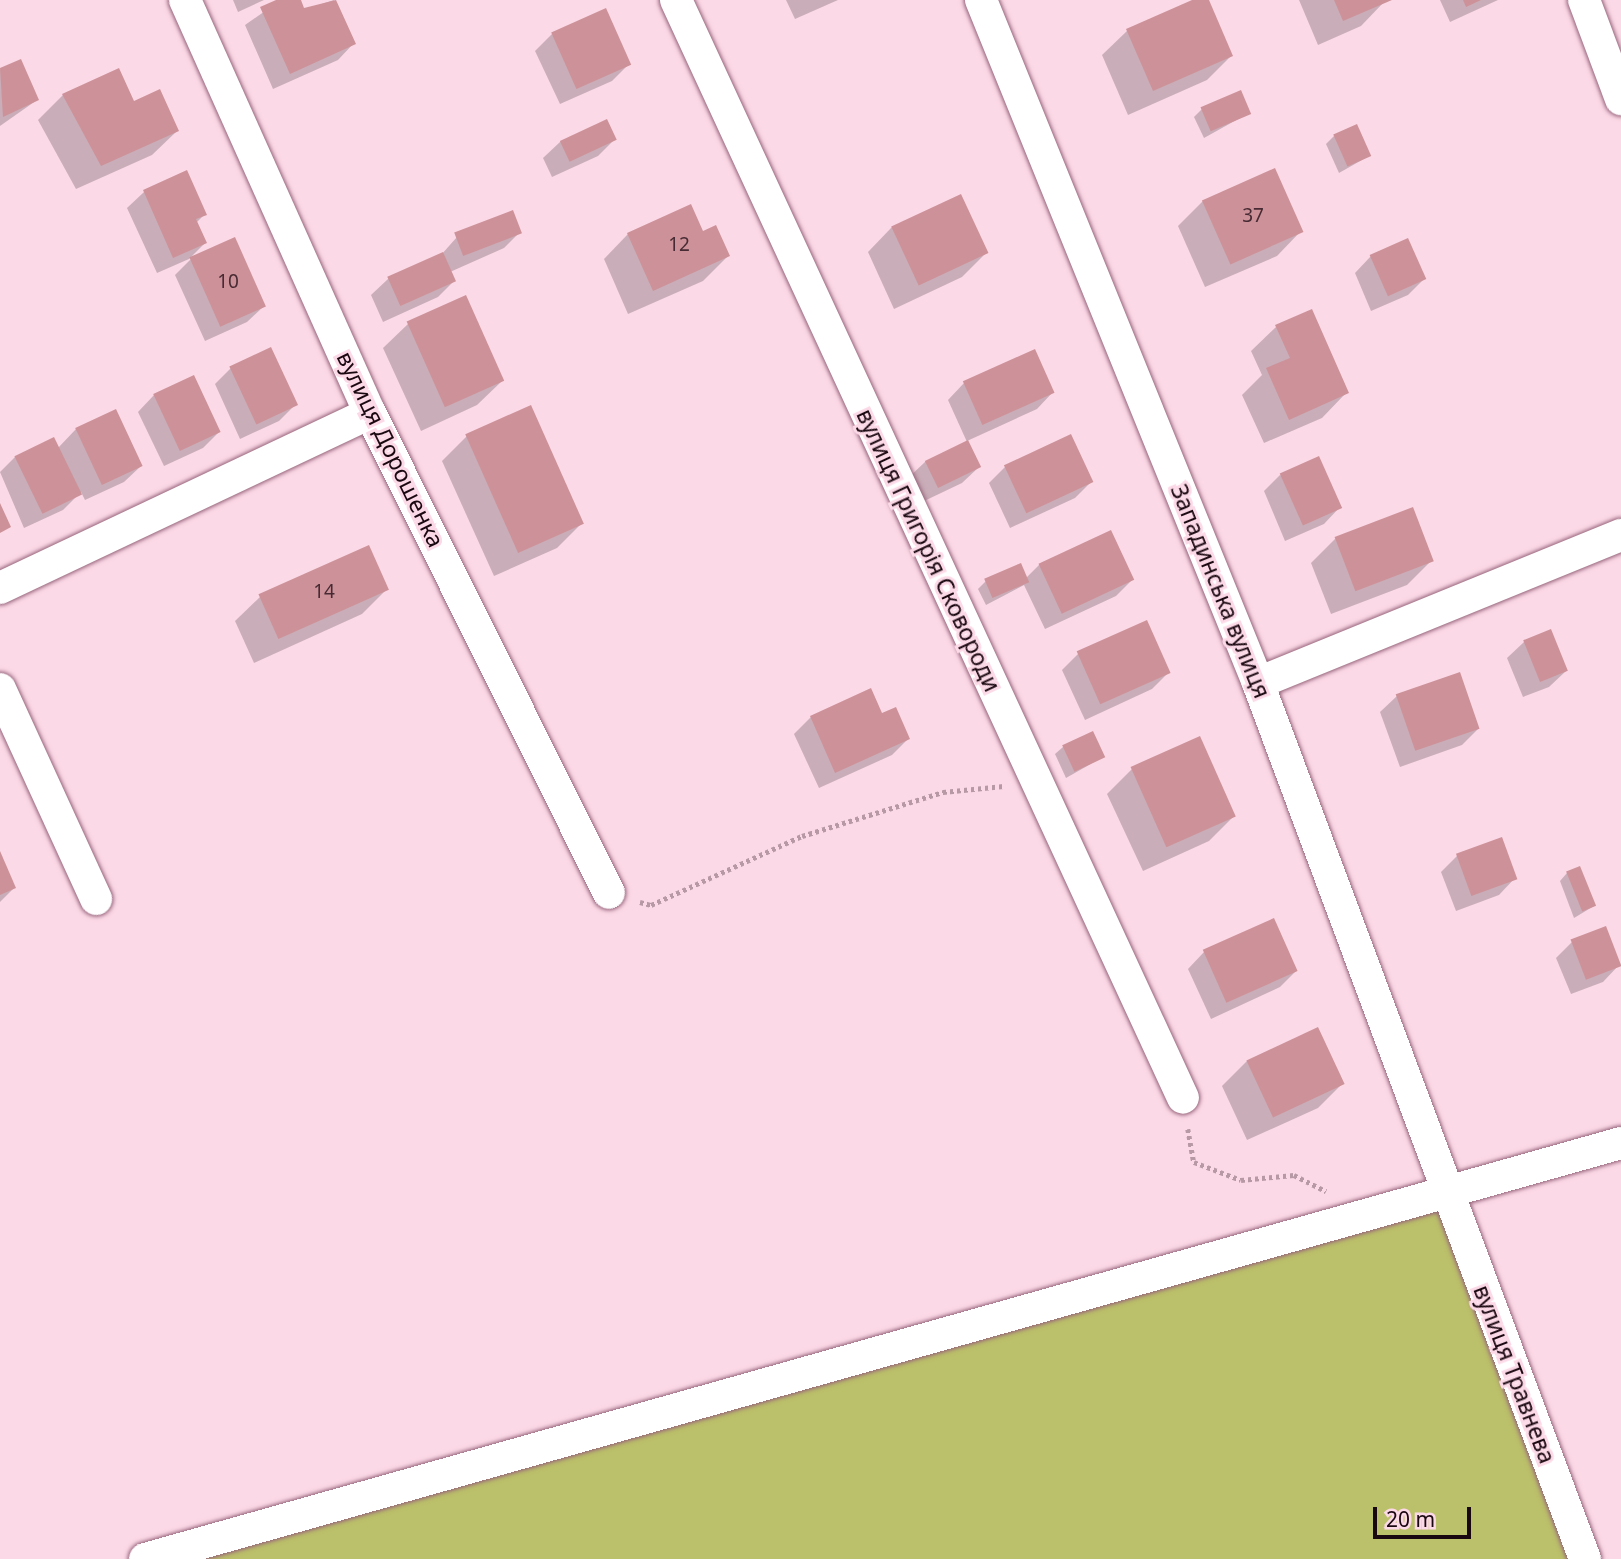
<!DOCTYPE html>
<html>
<head>
<meta charset="utf-8">
<style>
  body { margin:0 }
  #map { position:relative; width:1621px; height:1559px; overflow:hidden; background:#fcd9e7; font-family:"Noto Sans",sans-serif }
  div>[style] { position:absolute }
  [style*='--x'] { left:calc(var(--x)*1px); top:calc(var(--y)*1px); width:calc(var(--w)*1px); rotate:calc(var(--a)*1deg) }
  .green>* { inset:0; background:#bbc06a }
  .shadow>* { inset:0; background:#0003 }
  .building>* { inset:0; background:#cd9299; transform-origin:0 0 }
  .path>* { height:4.5px; margin-top:-2.25px; transform-origin:0; background:repeating-linear-gradient(90deg,#b799a5 0 3.5px,transparent 0 7px) }
  .roads { filter:drop-shadow(0 0 2px #97657b) drop-shadow(0 0 2px #97657b) }
  .street>* { height:32px; margin:-16px; padding:0 16px; transform-origin:16px; border-radius:16px; background:#fff }
  span { translate:-50% -50%; white-space:nowrap; text-align:center; line-height:1.15; -webkit-text-stroke:6px #fcd9e7; paint-order:stroke }
  .number-label { font-size:19px; color:#472a33 }
  .number-label span { -webkit-text-stroke-width:0 }
  .street-label { font-size:23px; color:#1a0811 }
  .scale { position:absolute; left:1373px; top:1507px; width:98px; height:32px; box-sizing:border-box; border:4px solid #1a0811; border-top:0; padding-left:9px; font-size:21px; line-height:24px; white-space:nowrap; color:#1a0811; -webkit-text-stroke:5px #fcd9e7; paint-order:stroke }
</style>
</head>
<body>
<div id="map">
  <div class="green">
    <i style="clip-path:polygon(1445px 1188px,1585px 1559px,145px 1559px)"></i>
  </div>
  <div class="shadow">
    <i style="clip-path:polygon(233px 0,264px 0,238px 12px)"></i>
    <i style="clip-path:polygon(281px 0,299px 0,303px 10px,334px 0,354px 43px,338px 60px,273px 89px,245px 25px)"></i>
    <i style="clip-path:polygon(786px 0,838px 0,795px 19px)"></i>
    <i style="clip-path:polygon(1197px 0,1207px 0,1231px 56px,1207px 80px,1128px 115px,1102px 55px,1127px 31px)"></i>
    <i style="clip-path:polygon(1299px 0,1385px 0,1385px 1px,1361px 26px,1318px 45px)"></i>
    <i style="clip-path:polygon(1440px 0,1498px 0,1450px 22px)"></i>
    <i style="clip-path:polygon(552px 34px,629px 64px,612px 81px,560px 104px,535px 51px)"></i>
    <i style="clip-path:polygon(20px 61px,37px 100px,0 126px,0 70px)"></i>
    <i style="clip-path:polygon(63px 95px,133px 103px,177px 131px,152px 155px,76px 189px,38px 120px)"></i>
    <i style="clip-path:polygon(1202px 109px,1249px 113px,1204px 138px,1194px 117px)"></i>
    <i style="clip-path:polygon(606px 121px,615px 139px,598px 156px,552px 177px,543px 158px,560px 142px)"></i>
    <i style="clip-path:polygon(1334px 136px,1369px 156px,1339px 173px,1326px 144px)"></i>
    <i style="clip-path:polygon(186px 172px,205px 214px,196px 223px,205px 243px,189px 259px,157px 273px,127px 208px,144px 192px)"></i>
    <i style="clip-path:polygon(1203px 201px,1301px 231px,1277px 256px,1205px 287px,1178px 226px)"></i>
    <i style="clip-path:polygon(892px 227px,986px 253px,962px 277px,894px 309px,868px 252px)"></i>
    <i style="clip-path:polygon(520px 232px,504px 248px,450px 272px,454px 281px,438px 297px,383px 322px,371px 295px,388px 279px,441px 255px,457px 237px)"></i>
    <i style="clip-path:polygon(702px 233px,728px 256px,703px 281px,628px 314px,604px 259px,628px 234px)"></i>
    <i style="clip-path:polygon(1371px 256px,1424px 279px,1408px 295px,1371px 311px,1355px 273px)"></i>
    <i style="clip-path:polygon(191px 259px,264px 306px,247px 322px,205px 341px,175px 275px)"></i>
    <i style="clip-path:polygon(408px 324px,502px 381px,477px 405px,421px 431px,383px 348px)"></i>
    <i style="clip-path:polygon(1276px 327px,1346px 393px,1322px 418px,1264px 443px,1242px 395px,1262px 375px,1251px 351px)"></i>
    <i style="clip-path:polygon(231px 368px,296px 404px,279px 421px,240px 439px,215px 384px)"></i>
    <i style="clip-path:polygon(964px 383px,1053px 392px,1037px 409px,967px 441px,979px 467px,962px 483px,920px 503px,908px 478px,925px 462px,967px 442px,948px 400px)"></i>
    <i style="clip-path:polygon(154px 395px,219px 432px,203px 448px,164px 466px,138px 412px)"></i>
    <i style="clip-path:polygon(76px 429px,141px 466px,124px 482px,85px 500px,81px 492px,63px 510px,24px 528px,0 472px,15px 457px,58px 448px)"></i>
    <i style="clip-path:polygon(467px 436px,582px 523px,557px 548px,494px 576px,442px 461px)"></i>
    <i style="clip-path:polygon(1005px 467px,1091px 482px,1075px 498px,1010px 528px,989px 483px)"></i>
    <i style="clip-path:polygon(1280px 475px,1340px 507px,1324px 524px,1285px 541px,1264px 491px)"></i>
    <i style="clip-path:polygon(1336px 538px,1432px 560px,1407px 585px,1331px 614px,1311px 563px)"></i>
    <i style="clip-path:polygon(368px 547px,387px 589px,362px 614px,254px 663px,235px 621px,260px 597px)"></i>
    <i style="clip-path:polygon(1039px 565px,1132px 580px,1116px 596px,1045px 629px,1024px 585px,986px 605px,978px 589px,986px 581px,1026px 578px)"></i>
    <i style="clip-path:polygon(1550px 632px,1566px 671px,1549px 687px,1523px 697px,1507px 658px,1524px 642px)"></i>
    <i style="clip-path:polygon(1078px 654px,1169px 672px,1152px 689px,1085px 720px,1062px 670px)"></i>
    <i style="clip-path:polygon(1397px 696px,1478px 729px,1462px 745px,1400px 767px,1380px 712px)"></i>
    <i style="clip-path:polygon(881px 716px,908px 739px,892px 755px,819px 788px,794px 734px,811px 717px)"></i>
    <i style="clip-path:polygon(1063px 747px,1103px 757px,1066px 778px,1055px 754px)"></i>
    <i style="clip-path:polygon(1132px 769px,1234px 816px,1209px 841px,1143px 871px,1107px 794px)"></i>
    <i style="clip-path:polygon(0 855px,14px 888px,0 902px)"></i>
    <i style="clip-path:polygon(1457px 856px,1515px 878px,1499px 895px,1456px 911px,1441px 872px)"></i>
    <i style="clip-path:polygon(1567px 873px,1594px 906px,1574px 918px,1560px 881px)"></i>
    <i style="clip-path:polygon(1572px 942px,1619px 965px,1603px 982px,1571px 994px,1556px 958px)"></i>
    <i style="clip-path:polygon(1204px 952px,1296px 971px,1280px 987px,1211px 1019px,1188px 969px)"></i>
    <i style="clip-path:polygon(1247px 1061px,1342px 1084px,1318px 1108px,1247px 1140px,1222px 1086px)"></i>
  </div>
  <div class="building">
    <i style="clip-path:polygon(276px 0,301px 0,304px 8px,336px 0,356px 44px,290px 74px,260px 7px)"></i>
    <i style="clip-path:polygon(1192px 0,1209px 0,1233px 56px,1153px 91px,1126px 29px)"></i>
    <i style="clip-path:polygon(1334px 0,1392px 0,1343px 21px)"></i>
    <i style="clip-path:polygon(1463px 0,1481px 0,1466px 7px)"></i>
    <i style="left:606px;top:8px;width:62px;height:60px;rotate:66deg"></i>
    <i style="clip-path:polygon(21px 59px,39px 100px,3px 117px,0 68px)"></i>
    <i style="clip-path:polygon(119px 68px,134px 101px,160px 89px,179px 131px,101px 166px,62px 94px)"></i>
    <i style="left:1241px;top:90px;width:26px;height:44px;rotate:67deg"></i>
    <i style="left:607px;top:119px;width:23px;height:52px;rotate:65deg"></i>
    <i style="left:1357px;top:124px;width:35px;height:26px;rotate:66deg"></i>
    <i style="left:1275px;top:168px;width:70px;height:80px;rotate:66deg"></i>
    <i style="clip-path:polygon(187px 170px,207px 215px,196px 219px,207px 243px,173px 258px,143px 190px)"></i>
    <i style="left:961px;top:194px;width:65px;height:77px;rotate:65deg"></i>
    <i style="clip-path:polygon(691px 204px,703px 231px,716px 225px,730px 256px,653px 291px,627px 233px)"></i>
    <i style="left:513px;top:210px;width:25px;height:63px;rotate:69deg"></i>
    <i style="left:235px;top:237px;width:76px;height:50px;rotate:66deg"></i>
    <i style="left:1408px;top:238px;width:45px;height:42px;rotate:66deg"></i>
    <i style="left:443px;top:252px;width:32px;height:61px;rotate:66deg"></i>
    <i style="left:466px;top:295px;width:94px;height:65px;rotate:66deg"></i>
    <i style="clip-path:polygon(1312px 309px,1349px 393px,1289px 420px,1266px 368px,1290px 358px,1275px 325px)"></i>
    <i style="left:271px;top:347px;width:64px;height:46px;rotate:65deg"></i>
    <i style="left:1035px;top:349px;width:48px;height:79px;rotate:66deg"></i>
    <i style="left:194px;top:375px;width:63px;height:45px;rotate:65deg"></i>
    <i style="left:531px;top:405px;width:130px;height:72px;rotate:66deg"></i>
    <i style="left:116px;top:409px;width:63px;height:45px;rotate:65deg"></i>
    <i style="left:1071px;top:434px;width:53px;height:74px;rotate:65deg"></i>
    <i style="left:54px;top:437px;width:64px;height:44px;rotate:64deg"></i>
    <i style="left:968px;top:440px;width:30px;height:48px;rotate:64deg"></i>
    <i style="left:1319px;top:456px;width:57px;height:43px;rotate:66deg"></i>
    <i style="clip-path:polygon(0 503px,11px 527px,0 533px)"></i>
    <i style="left:1413px;top:507px;width:58px;height:84px;rotate:69deg"></i>
    <i style="left:1111px;top:530px;width:55px;height:80px;rotate:65deg"></i>
    <i style="left:369px;top:545px;width:49px;height:121px;rotate:66deg"></i>
    <i style="left:1021px;top:563px;width:21px;height:40px;rotate:67deg"></i>
    <i style="left:1147px;top:620px;width:58px;height:77px;rotate:66deg"></i>
    <i style="left:1551px;top:629px;width:45px;height:30px;rotate:68deg"></i>
    <i style="left:1460px;top:672px;width:60px;height:68px;rotate:71deg"></i>
    <i style="clip-path:polygon(871px 688px,882px 713px,896px 707px,910px 739px,835px 773px,810px 716px)"></i>
    <i style="left:1093px;top:731px;width:29px;height:34px;rotate:65deg"></i>
    <i style="left:1200px;top:736px;width:88px;height:76px;rotate:66deg"></i>
    <i style="left:1502px;top:837px;width:45px;height:49px;rotate:70deg"></i>
    <i style="clip-path:polygon(0 851px,16px 888px,0 895px)"></i>
    <i style="left:1580px;top:866px;width:43px;height:15px;rotate:68deg"></i>
    <i style="left:1274px;top:918px;width:58px;height:78px;rotate:66deg"></i>
    <i style="left:1606px;top:926px;width:43px;height:38px;rotate:69deg"></i>
    <i style="left:1318px;top:1027px;width:63px;height:79px;rotate:65deg"></i>
  </div>
  <div class="path">
    <i style="--x:640;--y:902;--w:11;--a:15"></i>
    <i style="--x:651;--y:905;--w:166;--a:-24.6"></i>
    <i style="--x:802;--y:836;--w:148;--a:-17.3"></i>
    <i style="--x:943;--y:792;--w:61;--a:-5.6"></i>
    <i style="--x:1188;--y:1129;--w:34;--a:80"></i>
    <i style="--x:1194;--y:1162;--w:50;--a:21"></i>
    <i style="--x:1241;--y:1180;--w:53;--a:-5.4"></i>
    <i style="--x:1294;--y:1175;--w:36;--a:27"></i>
  </div>
  <div class="roads">
    <div class="street">
      <i style="--x:185;--y:0;--w:453;--a:65.9"></i>
      <i style="--x:370;--y:413;--w:536;--a:63.53"></i>
      <i style="--x:676;--y:0;--w:1209;--a:65.21"></i>
      <i style="--x:981;--y:0;--w:737;--a:67.92"></i>
      <i style="--x:1258;--y:683;--w:935;--a:69.53"></i>
      <i style="--x:1584;--y:0;--w:106;--a:69.5"></i>
      <i style="--x:0;--y:588;--w:409;--a:-25.3"></i>
      <i style="--x:1258;--y:683;--w:392;--a:-22.2"></i>
      <i style="--x:0;--y:689;--w:231;--a:65.4"></i>
      <i style="--x:145;--y:1559;--w:1534;--a:-15.74"></i>
    </div>
  </div>
  <div class="number-label">
    <span style="left:1253px;top:216px">37</span>
    <span style="left:679px;top:245px">12</span>
    <span style="left:228px;top:282px">10</span>
    <span style="left:324px;top:592px">14</span>
  </div>
  <div class="street-label">
    <span style="left:391px;top:449px;rotate:64deg">вулиця Дорошенка</span>
    <span style="left:929px;top:550px;rotate:65deg">вулиця Григорія Сковороди</span>
    <span style="left:1221px;top:591px;rotate:68deg">Западинська вулиця</span>
    <span style="left:1515px;top:1374px;rotate:69deg">вулиця Травнева</span>
  </div>
  <div class="scale">20 m</div>
</div>
</body>
</html>
